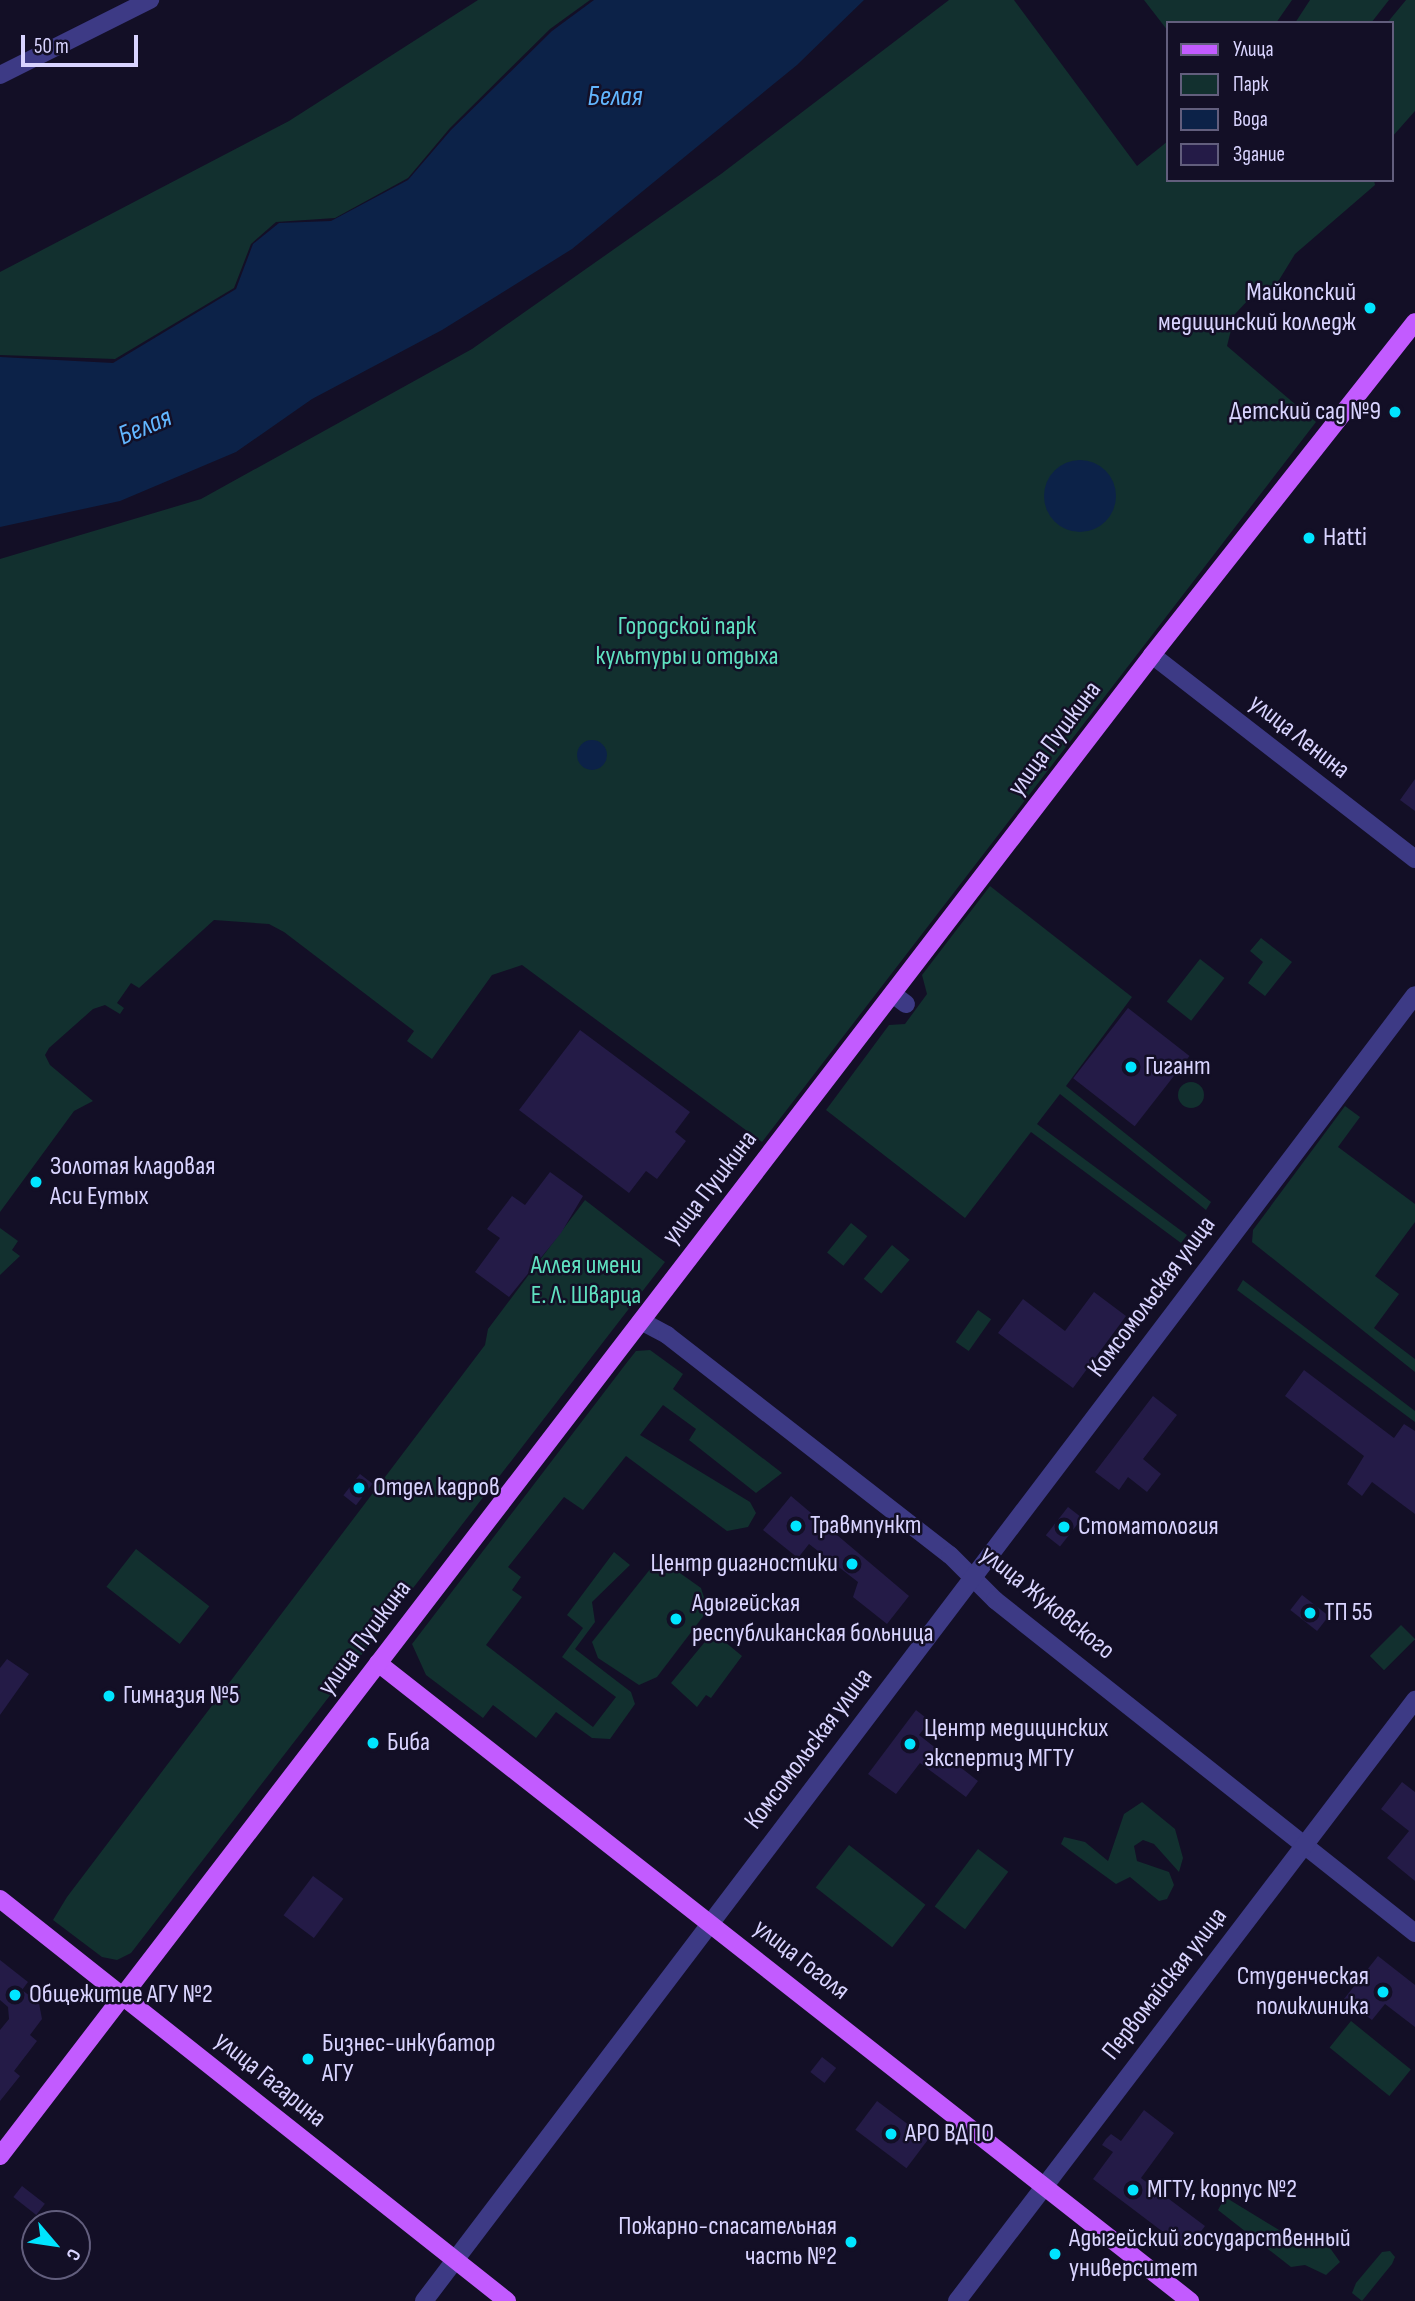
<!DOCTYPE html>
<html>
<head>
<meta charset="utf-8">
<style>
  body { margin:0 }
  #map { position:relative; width:1415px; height:2301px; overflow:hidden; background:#130f26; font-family:"Sofia Sans Condensed",sans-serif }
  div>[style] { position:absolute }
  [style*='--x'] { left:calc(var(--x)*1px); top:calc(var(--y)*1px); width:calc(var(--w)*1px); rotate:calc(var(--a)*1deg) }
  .green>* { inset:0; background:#12302f; transform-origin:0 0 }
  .round { border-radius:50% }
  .water>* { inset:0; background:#0c2248 }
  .building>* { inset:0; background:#241b47; transform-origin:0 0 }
  .minor>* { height:18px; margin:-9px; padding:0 9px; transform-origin:9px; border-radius:9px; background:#3d3a85 }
  .major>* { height:18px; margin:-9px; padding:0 9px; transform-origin:9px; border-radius:9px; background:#c25bff }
  .dots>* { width:19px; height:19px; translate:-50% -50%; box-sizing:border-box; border:4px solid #130f26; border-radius:50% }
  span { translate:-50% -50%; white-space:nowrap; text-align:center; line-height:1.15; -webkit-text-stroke:5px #130f26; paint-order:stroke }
  .poi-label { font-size:26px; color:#d9d4ff }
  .right { translate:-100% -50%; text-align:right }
  .left { translate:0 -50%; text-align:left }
  .park-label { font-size:26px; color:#5fe0c0 }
  .street-label { font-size:26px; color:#d9d4ff }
  .water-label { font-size:28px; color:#62b6ff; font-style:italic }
  .legend { position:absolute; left:1166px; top:21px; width:228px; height:161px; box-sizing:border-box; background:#130f26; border:2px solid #625e7d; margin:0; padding:9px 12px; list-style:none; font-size:21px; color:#d9d4ff }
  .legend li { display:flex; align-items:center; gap:14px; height:35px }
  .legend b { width:35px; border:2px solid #625e7d }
  .north { position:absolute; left:21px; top:2210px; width:70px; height:70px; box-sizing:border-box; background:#130f26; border:2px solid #625e7d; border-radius:50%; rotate:119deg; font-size:19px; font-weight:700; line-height:28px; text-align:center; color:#d9d4ff }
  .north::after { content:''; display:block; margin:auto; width:24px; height:32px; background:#00e5ff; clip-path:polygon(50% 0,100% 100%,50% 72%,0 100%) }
  .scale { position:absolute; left:21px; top:35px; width:117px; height:32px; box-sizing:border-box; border:4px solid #d9d4ff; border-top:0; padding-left:9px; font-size:21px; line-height:24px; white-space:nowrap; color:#d9d4ff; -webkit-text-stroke:5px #130f26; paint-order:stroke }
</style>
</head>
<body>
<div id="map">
  <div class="green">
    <i style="clip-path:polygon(478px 0,590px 0,550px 29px,450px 128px,408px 178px,335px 218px,276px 222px,251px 244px,234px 288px,115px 359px,0 355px,0 272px,289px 121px)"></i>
    <i style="clip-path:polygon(949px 0,1014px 0,1137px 166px,1168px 141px,1168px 180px,1374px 180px,1375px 185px,1295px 254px,1268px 298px,1250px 298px,1235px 314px,1227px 346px,1316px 422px,762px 1142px,522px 965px,492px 975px,432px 1059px,407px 1041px,414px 1031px,284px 932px,269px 924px,214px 920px,139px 988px,131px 983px,117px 1003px,124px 1008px,120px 1014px,105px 1005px,93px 1009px,49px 1048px,45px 1055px,50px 1065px,93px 1101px,74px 1111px,0 1212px,0 559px,201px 499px,472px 349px,721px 174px)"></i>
    <i style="clip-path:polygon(1144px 0,1292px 0,1276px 23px,1168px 23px,1168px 31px)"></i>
    <i style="clip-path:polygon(1310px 0,1389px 0,1371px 23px,1295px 23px)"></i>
    <i style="clip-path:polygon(1406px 0,1415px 0,1415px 111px,1392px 137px,1392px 23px,1387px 23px)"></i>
    <i style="clip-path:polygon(990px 886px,1132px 997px,1066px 1086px,1211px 1202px,1206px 1210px,1060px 1094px,1037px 1124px,1187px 1235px,1181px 1243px,1031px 1132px,965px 1218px,826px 1110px,889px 1025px,905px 1024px,927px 994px,922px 975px)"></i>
    <i style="clip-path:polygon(1261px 938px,1292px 962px,1265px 996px,1248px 983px,1263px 962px,1250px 951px)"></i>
    <i style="left:1200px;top:959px;width:31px;height:54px;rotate:38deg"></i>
    <i class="round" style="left:1178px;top:1082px;width:26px;height:26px"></i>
    <i style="clip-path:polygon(1345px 1106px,1360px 1117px,1338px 1147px,1415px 1204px,1415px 1222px,1375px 1276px,1399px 1294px,1374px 1328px,1415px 1359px,1415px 1372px,1252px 1242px,1253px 1230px)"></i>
    <i style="clip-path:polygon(585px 1200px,665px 1262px,131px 1953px,117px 1960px,102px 1957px,53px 1920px,67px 1897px,485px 1345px,488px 1329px)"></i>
    <i style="left:851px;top:1223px;width:21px;height:38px;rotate:39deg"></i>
    <i style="clip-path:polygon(0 1228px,18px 1241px,12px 1250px,20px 1256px,0 1275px)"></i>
    <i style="left:892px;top:1245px;width:23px;height:44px;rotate:40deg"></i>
    <i style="clip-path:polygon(1243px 1280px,1415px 1411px,1415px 1422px,1237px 1290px)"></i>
    <i style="left:978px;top:1310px;width:16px;height:39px;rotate:35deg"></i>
    <i style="clip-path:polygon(650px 1350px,683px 1374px,673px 1389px,782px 1473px,756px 1493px,689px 1440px,696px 1429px,663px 1405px,640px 1435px,750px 1502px,756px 1513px,748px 1527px,727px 1531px,626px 1456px,583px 1510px,564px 1497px,508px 1567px,521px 1577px,512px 1590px,522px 1597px,486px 1645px,593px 1727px,616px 1697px,562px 1657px,583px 1628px,567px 1615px,614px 1552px,630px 1565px,592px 1602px,595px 1622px,575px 1649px,631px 1692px,635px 1704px,610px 1739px,592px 1738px,556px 1712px,536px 1738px,493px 1705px,483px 1718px,426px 1675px,412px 1644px,628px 1361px,636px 1351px)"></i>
    <i style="left:136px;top:1549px;width:93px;height:48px;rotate:38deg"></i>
    <i style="clip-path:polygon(655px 1563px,670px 1566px,701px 1588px,708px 1610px,657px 1677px,639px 1685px,598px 1658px,592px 1642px)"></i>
    <i style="left:1401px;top:1625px;width:20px;height:44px;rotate:45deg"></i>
    <i style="clip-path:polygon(713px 1632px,742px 1656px,711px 1698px,706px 1695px,697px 1707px,671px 1683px)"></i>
    <i style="clip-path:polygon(1142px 1802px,1175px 1829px,1183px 1858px,1179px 1872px,1154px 1844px,1143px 1840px,1134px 1846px,1137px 1861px,1169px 1872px,1174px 1885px,1167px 1899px,1159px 1901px,1130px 1877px,1116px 1884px,1061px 1844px,1064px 1837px,1085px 1842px,1108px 1861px,1124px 1814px)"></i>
    <i style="left:849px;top:1845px;width:97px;height:54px;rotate:38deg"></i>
    <i style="left:978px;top:1849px;width:38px;height:72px;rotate:37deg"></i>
    <i style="left:1351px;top:2021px;width:77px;height:34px;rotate:39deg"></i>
    <i style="clip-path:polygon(1225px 2197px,1284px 2233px,1320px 2234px,1340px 2262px,1326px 2275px,1305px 2265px,1291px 2267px,1218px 2210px)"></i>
    <i style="clip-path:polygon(1390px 2251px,1395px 2257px,1392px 2264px,1362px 2301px,1352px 2293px,1356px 2283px,1382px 2252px)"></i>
  </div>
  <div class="water">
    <i style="clip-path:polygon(594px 0,864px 0,797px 65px,572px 249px,442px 330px,312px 399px,236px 452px,120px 501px,0 527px,0 357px,113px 363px,236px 289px,253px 244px,279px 223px,331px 221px,408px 180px,451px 130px,552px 31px)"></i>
    <i class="round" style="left:1044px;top:460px;width:72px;height:72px"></i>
    <i class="round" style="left:577px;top:740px;width:30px;height:30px"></i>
  </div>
  <div class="building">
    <i style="clip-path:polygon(1415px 779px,1415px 811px,1400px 800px)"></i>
    <i style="left:1128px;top:1008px;width:78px;height:89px;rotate:38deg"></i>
    <i style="clip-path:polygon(580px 1030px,690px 1112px,675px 1132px,686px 1141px,657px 1179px,646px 1171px,629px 1193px,519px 1110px)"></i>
    <i style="clip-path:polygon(550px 1172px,583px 1196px,561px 1233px,509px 1297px,475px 1272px,500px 1238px,487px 1229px,512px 1196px,525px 1205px)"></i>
    <i style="clip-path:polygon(1094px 1292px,1126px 1316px,1073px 1388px,998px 1333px,1023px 1299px,1065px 1331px)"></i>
    <i style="clip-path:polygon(1304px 1370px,1394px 1438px,1404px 1424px,1415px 1431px,1415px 1514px,1372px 1482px,1362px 1496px,1347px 1484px,1364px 1456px,1285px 1396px)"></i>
    <i style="clip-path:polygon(1153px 1396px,1177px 1415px,1143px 1459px,1161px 1474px,1147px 1492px,1128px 1477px,1119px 1490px,1095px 1472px)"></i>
    <i style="left:360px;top:1474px;width:16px;height:27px;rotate:38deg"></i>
    <i style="clip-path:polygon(791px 1496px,909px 1596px,887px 1624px,853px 1597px,858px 1582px,809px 1544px,798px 1558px,763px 1530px)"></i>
    <i style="left:1068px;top:1507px;width:18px;height:36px;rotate:38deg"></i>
    <i style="left:1302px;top:1595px;width:34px;height:19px;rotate:38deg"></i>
    <i style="clip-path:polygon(7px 1659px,29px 1674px,0 1715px,0 1668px)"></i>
    <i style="clip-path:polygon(916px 1710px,930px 1721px,919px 1735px,978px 1781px,966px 1797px,920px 1763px,896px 1794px,868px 1774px)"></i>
    <i style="clip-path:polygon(1402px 1782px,1415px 1792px,1415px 1881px,1387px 1858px,1409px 1831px,1381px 1809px)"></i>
    <i style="left:313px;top:1876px;width:38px;height:49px;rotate:37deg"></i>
    <i style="clip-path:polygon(1378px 1956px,1415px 1985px,1415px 2027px,1385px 2004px,1372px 2020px,1344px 1999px)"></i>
    <i style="clip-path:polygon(0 1960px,28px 1982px,22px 1990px,39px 2003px,42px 2019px,30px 2035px,37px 2041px,14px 2071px,20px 2076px,0 2101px,0 2030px,9px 2019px,8px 2007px,0 2000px)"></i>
    <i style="left:822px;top:2057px;width:18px;height:19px;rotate:38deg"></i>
    <i style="left:877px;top:2101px;width:64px;height:36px;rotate:37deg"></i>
    <i style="clip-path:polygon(1144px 2110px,1174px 2133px,1141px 2178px,1205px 2226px,1187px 2250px,1093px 2179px,1113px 2152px,1102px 2145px,1106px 2139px,1111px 2134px,1121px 2141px)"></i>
    <i style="left:22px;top:2186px;width:29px;height:14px;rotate:38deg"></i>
  </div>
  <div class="minor">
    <i style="--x:0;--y:75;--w:168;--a:-26.6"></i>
    <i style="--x:1152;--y:655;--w:333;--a:37.8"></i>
    <i style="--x:894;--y:995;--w:15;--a:37"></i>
    <i style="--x:641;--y:1321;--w:30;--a:28"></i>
    <i style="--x:667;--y:1335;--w:358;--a:37.9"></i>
    <i style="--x:950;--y:1555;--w:64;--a:45"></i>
    <i style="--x:995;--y:1600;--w:536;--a:38.41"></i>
    <i style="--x:424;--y:2301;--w:1639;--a:-52.81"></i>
    <i style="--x:957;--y:2301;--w:756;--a:-52.69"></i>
  </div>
  <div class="major">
    <i style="--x:378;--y:1663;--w:1033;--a:38.16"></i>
    <i style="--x:0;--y:1899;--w:647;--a:38.41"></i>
    <i style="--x:0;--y:2156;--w:1892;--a:-52.49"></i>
    <i style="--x:1152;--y:655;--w:424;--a:-51.7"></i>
  </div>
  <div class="dots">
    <i style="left:1370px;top:308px;background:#00e5ff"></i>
    <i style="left:1395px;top:412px;background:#00e5ff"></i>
    <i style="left:1309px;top:538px;background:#00e5ff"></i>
    <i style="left:1131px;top:1067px;background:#00e5ff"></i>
    <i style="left:36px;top:1182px;background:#00e5ff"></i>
    <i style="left:359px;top:1488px;background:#00e5ff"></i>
    <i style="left:796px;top:1526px;background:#00e5ff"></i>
    <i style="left:1064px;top:1527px;background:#00e5ff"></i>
    <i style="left:852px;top:1564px;background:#00e5ff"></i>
    <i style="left:1310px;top:1613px;background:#00e5ff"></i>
    <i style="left:676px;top:1619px;background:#00e5ff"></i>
    <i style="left:109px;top:1696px;background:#00e5ff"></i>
    <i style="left:373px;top:1743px;background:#00e5ff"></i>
    <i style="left:910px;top:1744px;background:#00e5ff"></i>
    <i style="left:1383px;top:1992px;background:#00e5ff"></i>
    <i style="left:15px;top:1995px;background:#00e5ff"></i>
    <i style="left:308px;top:2059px;background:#00e5ff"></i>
    <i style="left:891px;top:2134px;background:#00e5ff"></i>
    <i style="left:1133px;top:2190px;background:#00e5ff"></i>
    <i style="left:851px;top:2242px;background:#00e5ff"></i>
    <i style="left:1055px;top:2254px;background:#00e5ff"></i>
  </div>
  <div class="poi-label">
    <span class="right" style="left:1356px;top:308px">Майкопский<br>медицинский колледж</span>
    <span class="right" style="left:1381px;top:412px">Детский сад №9</span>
    <span class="left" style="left:1323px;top:538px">Hatti</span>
    <span class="left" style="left:1145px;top:1067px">Гигант</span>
    <span class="left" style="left:50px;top:1182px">Золотая кладовая<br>Аси Еутых</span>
    <span class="left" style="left:373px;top:1488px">Отдел кадров</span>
    <span class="left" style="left:810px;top:1526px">Травмпункт</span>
    <span class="left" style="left:1078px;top:1527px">Стоматология</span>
    <span class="right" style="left:838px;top:1564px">Центр диагностики</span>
    <span class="left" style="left:692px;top:1619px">Адыгейская<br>республиканская больница</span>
    <span class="left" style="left:1324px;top:1613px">ТП 55</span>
    <span class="left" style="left:123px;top:1696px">Гимназия №5</span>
    <span class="left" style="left:924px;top:1744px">Центр медицинских<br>экспертиз МГТУ</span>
    <span class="left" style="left:387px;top:1743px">Биба</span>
    <span class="right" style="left:1369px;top:1992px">Студенческая<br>поликлиника</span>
    <span class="left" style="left:29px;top:1995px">Общежитие АГУ №2</span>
    <span class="left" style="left:322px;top:2059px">Бизнес-инкубатор<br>АГУ</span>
    <span class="left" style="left:905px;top:2134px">АРО ВДПО</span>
    <span class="left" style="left:1147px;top:2190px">МГТУ, корпус №2</span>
    <span class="right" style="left:837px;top:2242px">Пожарно-спасательная<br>часть №2</span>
    <span class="left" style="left:1069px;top:2254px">Адыгейский государственный<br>университет</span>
  </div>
  <div class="park-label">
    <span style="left:687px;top:642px">Городской парк<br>культуры и отдыха</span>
    <span style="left:586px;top:1281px">Аллея имени<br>Е. Л. Шварца</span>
  </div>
  <div class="street-label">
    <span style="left:1299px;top:737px;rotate:38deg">улица Ленина</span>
    <span style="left:1055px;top:739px;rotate:-53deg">улица Пушкина</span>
    <span style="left:710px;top:1188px;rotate:-52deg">улица Пушкина</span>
    <span style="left:1152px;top:1297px;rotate:-53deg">Комсомольская улица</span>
    <span style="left:1047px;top:1603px;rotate:39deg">улица Жуковского</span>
    <span style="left:365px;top:1638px;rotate:-53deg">улица Пушкина</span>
    <span style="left:809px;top:1749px;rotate:-53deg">Комсомольская улица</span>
    <span style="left:801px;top:1960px;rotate:38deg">улица Гоголя</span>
    <span style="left:1165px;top:1984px;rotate:-52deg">Первомайская улица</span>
    <span style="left:270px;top:2080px;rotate:39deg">улица Гагарина</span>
  </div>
  <div class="water-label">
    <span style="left:615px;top:97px">Белая</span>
    <span style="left:145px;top:427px;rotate:-23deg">Белая</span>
  </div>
  <ul class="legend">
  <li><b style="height:9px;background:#c25bff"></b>Улица</li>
  <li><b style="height:19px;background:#12302f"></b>Парк</li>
  <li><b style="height:19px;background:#0c2248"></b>Вода</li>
  <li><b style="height:19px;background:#241b47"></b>Здание</li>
  </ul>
  <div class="north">С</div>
  <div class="scale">50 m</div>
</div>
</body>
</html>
